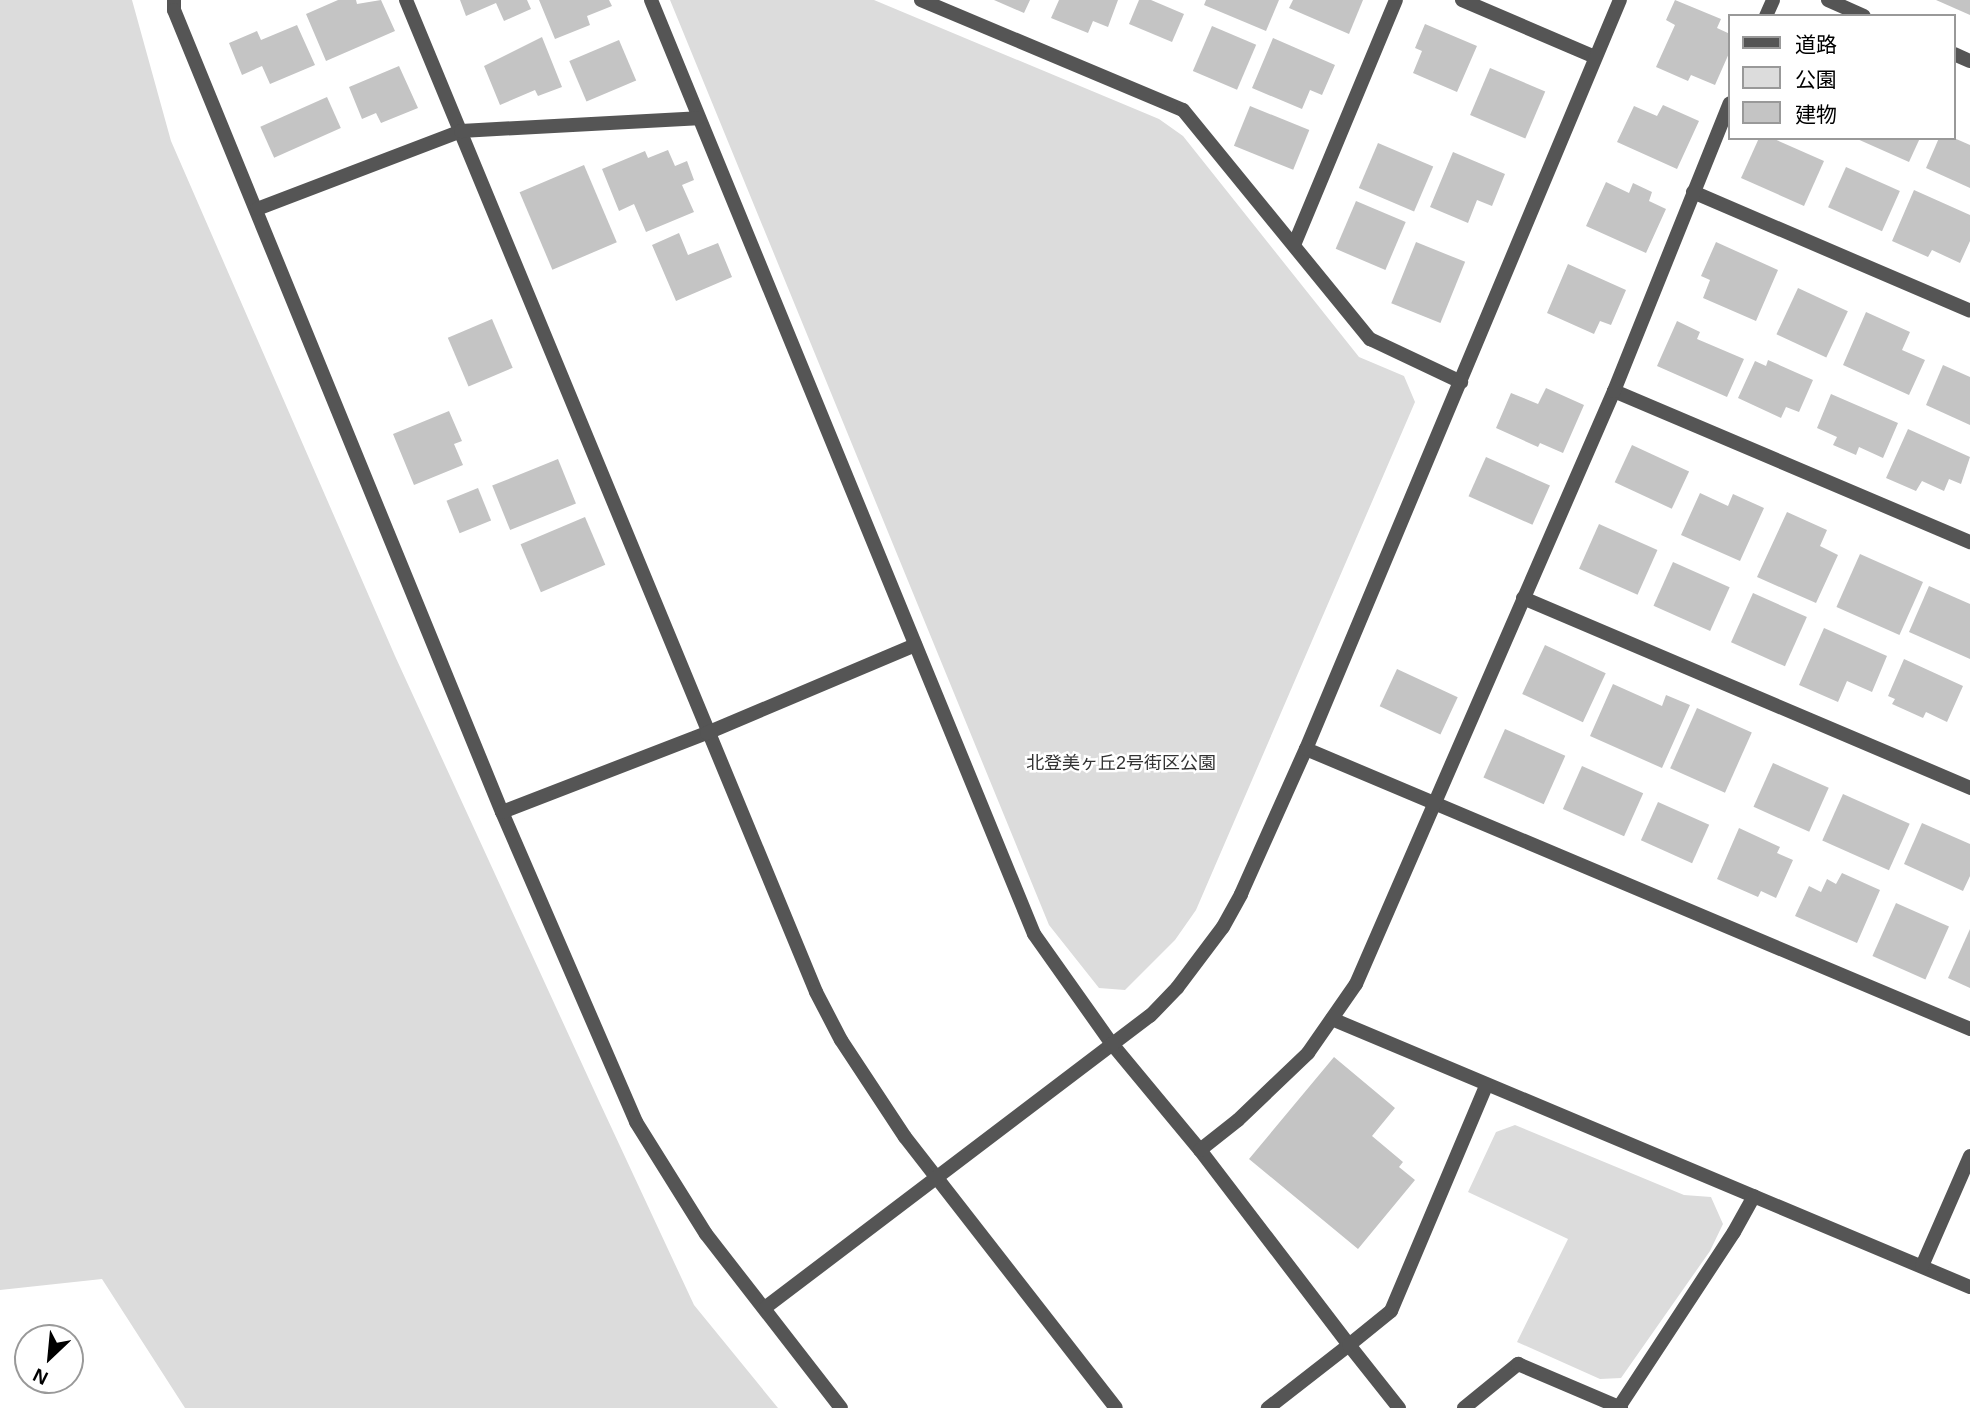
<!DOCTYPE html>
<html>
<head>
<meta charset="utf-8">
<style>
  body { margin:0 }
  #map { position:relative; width:1970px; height:1408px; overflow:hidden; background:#fff; font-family:Helvetica,"Noto Sans JP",sans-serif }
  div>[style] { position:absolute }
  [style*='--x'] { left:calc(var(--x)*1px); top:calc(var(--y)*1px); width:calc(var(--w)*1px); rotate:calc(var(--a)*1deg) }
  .green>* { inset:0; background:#dcdcdc }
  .building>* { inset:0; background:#c4c4c4; transform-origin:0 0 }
  .minor>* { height:14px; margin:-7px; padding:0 7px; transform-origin:7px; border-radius:7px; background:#555 }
  .tertiary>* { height:14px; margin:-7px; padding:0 7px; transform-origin:7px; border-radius:7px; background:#555 }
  span { translate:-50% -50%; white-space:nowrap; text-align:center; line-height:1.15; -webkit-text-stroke:5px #fff; paint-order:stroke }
  .park-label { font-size:18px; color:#333 }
  .legend { position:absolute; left:1728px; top:14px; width:228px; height:126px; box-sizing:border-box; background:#fff; border:2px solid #999; margin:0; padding:9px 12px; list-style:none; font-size:21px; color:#000 }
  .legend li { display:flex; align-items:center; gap:14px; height:35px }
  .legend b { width:35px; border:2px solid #999 }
  .north { position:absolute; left:14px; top:1324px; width:70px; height:70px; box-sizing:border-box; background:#fff; border:2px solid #999; border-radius:50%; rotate:206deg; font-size:19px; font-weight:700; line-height:28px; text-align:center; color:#000 }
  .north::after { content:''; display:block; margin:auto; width:24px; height:32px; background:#000; clip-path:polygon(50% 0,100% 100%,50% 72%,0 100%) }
</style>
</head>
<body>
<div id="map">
  <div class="green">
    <i style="clip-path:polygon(0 0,132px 0,171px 141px,395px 656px,599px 1101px,694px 1305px,778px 1408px,185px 1408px,102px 1279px,0 1290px)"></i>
    <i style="clip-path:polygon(670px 0,874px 0,1159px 119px,1183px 136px,1359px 357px,1404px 376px,1415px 402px,1196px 910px,1175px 940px,1125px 990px,1099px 988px,1049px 925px)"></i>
    <i style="clip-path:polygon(1515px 1125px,1684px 1195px,1711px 1197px,1723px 1224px,1710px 1251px,1621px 1378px,1600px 1379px,1517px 1342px,1568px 1239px,1468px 1192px,1496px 1132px)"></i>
  </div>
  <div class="building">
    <i style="clip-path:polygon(338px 0,356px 0,357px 4px,381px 0,395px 31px,326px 61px,306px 14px)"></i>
    <i style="clip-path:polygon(460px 0,527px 0,531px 9px,504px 21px,496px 3px,466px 16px)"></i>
    <i style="clip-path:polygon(539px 0,609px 0,612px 6px,587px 16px,590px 25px,555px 39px)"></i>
    <i style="clip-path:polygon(994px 0,1030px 0,1024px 13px)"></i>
    <i style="clip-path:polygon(1059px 0,1118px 0,1108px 27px,1093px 21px,1088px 33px,1051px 18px)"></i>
    <i style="clip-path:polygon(1139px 0,1151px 0,1184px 14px,1172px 42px,1129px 24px)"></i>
    <i style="clip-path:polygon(1206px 0,1279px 0,1266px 31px,1204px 5px)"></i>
    <i style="clip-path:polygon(1293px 0,1363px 0,1349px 34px,1289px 8px)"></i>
    <i style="clip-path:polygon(1675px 0,1721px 19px,1717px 28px,1730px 34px,1730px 51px,1715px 85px,1691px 75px,1688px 81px,1656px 67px,1675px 25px,1666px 20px)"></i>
    <i style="clip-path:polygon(1936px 0,1970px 0,1970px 15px)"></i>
    <i style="clip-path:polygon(1425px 24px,1477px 46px,1457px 92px,1413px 73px,1422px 51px,1415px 48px)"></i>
    <i style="clip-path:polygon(297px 25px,315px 65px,270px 84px,262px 66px,242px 75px,229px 43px,257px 31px,261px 40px)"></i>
    <i style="left:1212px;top:26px;width:48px;height:49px;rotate:23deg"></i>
    <i style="clip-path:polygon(542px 37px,562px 87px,538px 96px,535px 90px,500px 105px,484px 66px)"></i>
    <i style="clip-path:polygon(1273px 38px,1335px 65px,1322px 95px,1310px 90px,1302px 109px,1252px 88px)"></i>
    <i style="left:619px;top:40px;width:44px;height:54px;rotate:67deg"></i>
    <i style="clip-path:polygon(399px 66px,418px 108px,381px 123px,376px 113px,362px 119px,349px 87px)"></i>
    <i style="left:1490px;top:68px;width:60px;height:51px;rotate:23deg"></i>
    <i style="left:327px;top:97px;width:34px;height:73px;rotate:66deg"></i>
    <i style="clip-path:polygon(1663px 105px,1699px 121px,1677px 169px,1617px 142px,1634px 106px,1657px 116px)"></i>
    <i style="left:1250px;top:106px;width:64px;height:43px;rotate:22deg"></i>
    <i style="clip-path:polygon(1759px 138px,1772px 138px,1824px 161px,1804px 206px,1741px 178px)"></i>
    <i style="clip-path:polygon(1855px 138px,1920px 138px,1909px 162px)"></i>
    <i style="clip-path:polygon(1939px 138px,1954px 138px,1970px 145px,1970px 188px,1926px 168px)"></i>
    <i style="left:1378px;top:143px;width:60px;height:49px;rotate:23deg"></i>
    <i style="clip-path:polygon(668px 150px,675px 166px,687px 161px,694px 180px,682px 185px,694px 212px,646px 232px,634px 204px,619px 211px,602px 169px,645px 151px,648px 158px)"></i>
    <i style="clip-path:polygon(1453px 152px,1505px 174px,1492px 206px,1477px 200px,1468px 223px,1430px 207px)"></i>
    <i style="left:584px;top:165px;width:84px;height:70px;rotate:67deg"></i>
    <i style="left:1846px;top:167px;width:59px;height:44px;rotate:24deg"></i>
    <i style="clip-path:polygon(1606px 182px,1629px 193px,1633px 183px,1652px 192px,1649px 201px,1666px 209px,1646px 253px,1586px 226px)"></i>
    <i style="clip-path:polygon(1914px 190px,1970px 215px,1970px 241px,1960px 263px,1932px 250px,1928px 257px,1892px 241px)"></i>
    <i style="left:1356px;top:201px;width:54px;height:52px;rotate:23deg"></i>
    <i style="clip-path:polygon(679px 233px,688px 255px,718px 243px,732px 277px,676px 301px,652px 245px)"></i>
    <i style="left:1416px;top:242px;width:53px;height:66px;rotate:22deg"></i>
    <i style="clip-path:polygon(1716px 242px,1778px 270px,1756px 321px,1703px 298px,1710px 280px,1701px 276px)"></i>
    <i style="clip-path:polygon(1568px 264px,1626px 290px,1611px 325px,1600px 321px,1594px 334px,1547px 313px)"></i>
    <i style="left:1798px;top:288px;width:55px;height:51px;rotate:25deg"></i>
    <i style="clip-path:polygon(1866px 312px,1910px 332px,1902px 350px,1925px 360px,1909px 395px,1843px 365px)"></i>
    <i style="left:492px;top:319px;width:53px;height:48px;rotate:67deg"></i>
    <i style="clip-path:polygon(1677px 321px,1700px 332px,1697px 339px,1744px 359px,1727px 397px,1657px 366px)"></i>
    <i style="clip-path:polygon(1768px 360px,1813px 380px,1799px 412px,1786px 407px,1781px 418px,1738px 398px,1755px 361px,1766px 366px)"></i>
    <i style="clip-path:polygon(1943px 365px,1970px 377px,1970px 425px,1926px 405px)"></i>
    <i style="clip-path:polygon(1546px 388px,1584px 405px,1563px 453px,1540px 443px,1538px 447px,1496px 428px,1511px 393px,1538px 404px)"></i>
    <i style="clip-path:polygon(1831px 394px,1898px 423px,1883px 458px,1859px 447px,1856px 455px,1833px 445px,1837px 437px,1817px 428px)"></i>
    <i style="clip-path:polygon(449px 411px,462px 441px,454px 444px,463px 465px,414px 485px,393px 434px)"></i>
    <i style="clip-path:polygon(1908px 429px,1970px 457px,1961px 484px,1949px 479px,1944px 491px,1922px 481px,1916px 491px,1886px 478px)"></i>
    <i style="left:1632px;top:445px;width:63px;height:41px;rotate:25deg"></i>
    <i style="left:1486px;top:457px;width:70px;height:43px;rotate:24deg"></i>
    <i style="left:558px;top:459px;width:48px;height:71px;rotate:68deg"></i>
    <i style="left:478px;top:488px;width:35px;height:34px;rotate:68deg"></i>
    <i style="clip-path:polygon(1700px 493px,1728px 506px,1733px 494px,1764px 508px,1740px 561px,1681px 535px)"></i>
    <i style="clip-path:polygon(1787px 512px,1827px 530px,1820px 546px,1838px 555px,1816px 603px,1757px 577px)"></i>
    <i style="left:585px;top:517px;width:52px;height:70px;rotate:67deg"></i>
    <i style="left:1599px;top:524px;width:64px;height:49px;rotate:24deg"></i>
    <i style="left:1860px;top:554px;width:69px;height:58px;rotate:24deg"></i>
    <i style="left:1673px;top:562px;width:62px;height:48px;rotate:24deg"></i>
    <i style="clip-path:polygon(1929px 586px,1970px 604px,1970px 659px,1909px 632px)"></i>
    <i style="left:1753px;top:593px;width:59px;height:54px;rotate:24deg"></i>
    <i style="clip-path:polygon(1824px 628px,1887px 656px,1872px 692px,1847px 681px,1838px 702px,1799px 685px)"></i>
    <i style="left:1545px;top:645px;width:67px;height:54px;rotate:25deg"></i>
    <i style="clip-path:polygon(1904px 659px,1963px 686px,1947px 722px,1926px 712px,1923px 718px,1892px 704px,1895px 699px,1888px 696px)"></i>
    <i style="left:1397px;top:669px;width:67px;height:41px;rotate:25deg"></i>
    <i style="clip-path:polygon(1613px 684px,1662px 706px,1666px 695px,1690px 705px,1662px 768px,1590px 736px)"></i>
    <i style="left:1697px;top:708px;width:60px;height:66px;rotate:24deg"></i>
    <i style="left:1505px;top:729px;width:66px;height:53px;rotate:24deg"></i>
    <i style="left:1773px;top:763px;width:61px;height:48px;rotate:24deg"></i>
    <i style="left:1582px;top:766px;width:67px;height:47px;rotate:24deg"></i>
    <i style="left:1843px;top:794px;width:73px;height:51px;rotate:24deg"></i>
    <i style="left:1658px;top:802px;width:56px;height:42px;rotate:24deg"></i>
    <i style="clip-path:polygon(1922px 823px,1970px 844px,1970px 876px,1963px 891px,1904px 864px)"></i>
    <i style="clip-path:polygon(1739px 828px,1780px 847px,1777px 853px,1793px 860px,1776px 898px,1761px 891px,1758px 897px,1717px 879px)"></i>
    <i style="clip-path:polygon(1842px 873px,1880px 890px,1857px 943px,1795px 916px,1809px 886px,1821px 892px,1827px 879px,1836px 884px)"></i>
    <i style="left:1896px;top:903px;width:58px;height:58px;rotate:24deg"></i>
    <i style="clip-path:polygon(1970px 929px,1970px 988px,1948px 978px)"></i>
    <i style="clip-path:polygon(1334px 1057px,1395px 1108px,1372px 1136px,1403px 1162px,1399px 1167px,1415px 1180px,1358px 1249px,1249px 1159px)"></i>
  </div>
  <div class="minor">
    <i style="--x:174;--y:0;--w:10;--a:90"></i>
    <i style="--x:174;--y:10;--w:866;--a:67.76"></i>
    <i style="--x:502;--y:812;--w:338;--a:66.6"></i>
    <i style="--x:636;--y:1122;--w:132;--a:58"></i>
    <i style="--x:706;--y:1234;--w:220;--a:52.2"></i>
    <i style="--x:406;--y:0;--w:1073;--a:67.54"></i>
    <i style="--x:816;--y:992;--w:54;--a:62.5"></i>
    <i style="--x:841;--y:1040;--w:116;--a:56.6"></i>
    <i style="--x:905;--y:1137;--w:343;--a:52.1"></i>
    <i style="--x:651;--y:0;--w:1009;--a:67.7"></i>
    <i style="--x:1034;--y:934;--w:135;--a:54.7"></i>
    <i style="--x:1112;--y:1044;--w:138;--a:50.3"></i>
    <i style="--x:1200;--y:1150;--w:245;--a:52.6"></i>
    <i style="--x:1349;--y:1345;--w:103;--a:142.1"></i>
    <i style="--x:921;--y:0;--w:284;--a:22.8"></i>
    <i style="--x:1183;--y:110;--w:296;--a:50.8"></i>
    <i style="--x:1370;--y:339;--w:101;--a:25.3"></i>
    <i style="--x:1462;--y:0;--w:145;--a:23.2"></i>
    <i style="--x:1766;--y:16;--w:17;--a:-66"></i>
    <i style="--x:1693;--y:192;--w:301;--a:23.2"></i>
    <i style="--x:257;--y:209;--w:218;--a:-20.9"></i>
    <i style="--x:461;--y:131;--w:237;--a:-3.1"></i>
    <i style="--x:1294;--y:245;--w:265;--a:-67.4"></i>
    <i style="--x:1614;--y:391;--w:387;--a:23"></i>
    <i style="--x:1523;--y:598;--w:486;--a:23"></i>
    <i style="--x:1306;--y:749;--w:721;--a:22.86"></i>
    <i style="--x:502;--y:812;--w:220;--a:-21.1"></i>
    <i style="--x:707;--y:733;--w:226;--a:-22.9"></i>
    <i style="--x:1332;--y:1019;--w:692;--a:22.79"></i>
    <i style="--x:1200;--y:1150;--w:48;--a:-38.3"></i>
    <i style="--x:1238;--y:1120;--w:97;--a:-43.7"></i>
    <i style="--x:1308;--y:1053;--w:84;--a:-55.2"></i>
    <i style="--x:1356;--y:984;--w:647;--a:-66.49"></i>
    <i style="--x:1614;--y:391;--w:310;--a:-68.1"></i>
    <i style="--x:1922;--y:1266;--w:120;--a:-66.4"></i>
    <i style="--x:766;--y:1307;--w:482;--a:-37.2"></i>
    <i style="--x:1150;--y:1016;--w:39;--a:-46"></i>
    <i style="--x:1177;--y:988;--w:76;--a:-53"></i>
    <i style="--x:1223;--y:927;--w:38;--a:-61"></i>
    <i style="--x:1241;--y:894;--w:159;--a:-65.9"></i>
    <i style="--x:1306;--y:749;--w:812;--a:-67.26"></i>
    <i style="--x:1619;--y:1407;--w:209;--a:-56.7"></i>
    <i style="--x:1734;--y:1232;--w:41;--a:-60.9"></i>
    <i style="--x:1399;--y:1408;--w:80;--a:-128.4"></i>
    <i style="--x:1349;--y:1345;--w:54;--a:-39"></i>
    <i style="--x:1391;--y:1311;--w:244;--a:-67.1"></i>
    <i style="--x:1464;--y:1408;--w:70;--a:-39.2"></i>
    <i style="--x:1518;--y:1364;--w:112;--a:23.1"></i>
  </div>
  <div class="tertiary">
    <i style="--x:1828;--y:0;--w:39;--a:24"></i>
    <i style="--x:1954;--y:54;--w:17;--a:24"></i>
  </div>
  <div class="park-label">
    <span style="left:1121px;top:763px">北登美ヶ丘2号街区公園</span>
  </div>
  <ul class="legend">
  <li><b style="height:9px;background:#555"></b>道路</li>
  <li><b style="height:19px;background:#dcdcdc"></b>公園</li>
  <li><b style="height:19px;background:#c4c4c4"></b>建物</li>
  </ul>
  <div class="north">N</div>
</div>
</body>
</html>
